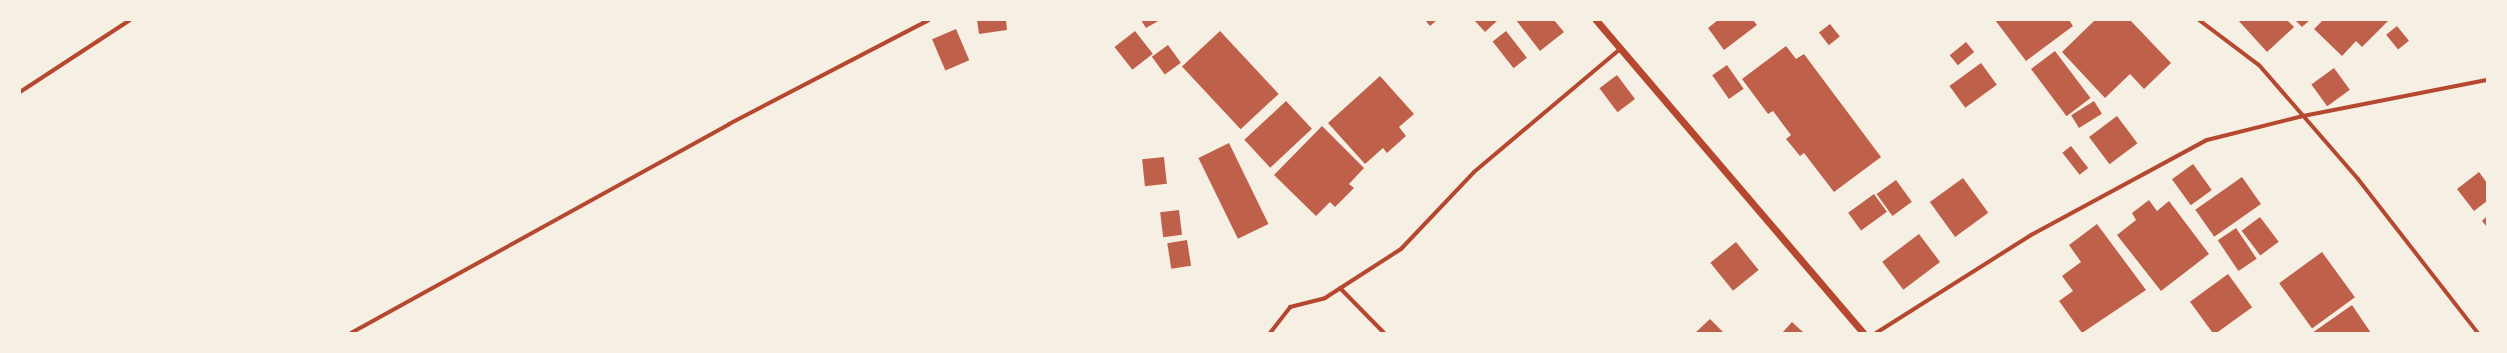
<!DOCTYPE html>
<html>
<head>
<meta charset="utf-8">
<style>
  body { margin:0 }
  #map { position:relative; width:2507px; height:353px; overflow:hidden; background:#f6efe4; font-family:"Varela Round",sans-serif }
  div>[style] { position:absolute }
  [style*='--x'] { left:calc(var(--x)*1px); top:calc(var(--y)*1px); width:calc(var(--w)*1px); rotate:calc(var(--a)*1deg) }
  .building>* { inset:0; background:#bf614a; transform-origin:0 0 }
  .minor>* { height:4px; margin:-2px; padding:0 2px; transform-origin:2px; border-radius:2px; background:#b5482f }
  .tertiary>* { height:7px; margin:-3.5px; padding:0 3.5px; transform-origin:3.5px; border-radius:3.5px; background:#b5482f }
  span { translate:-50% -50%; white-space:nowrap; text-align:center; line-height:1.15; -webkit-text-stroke:3px #f6efe4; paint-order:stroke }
  .frame { position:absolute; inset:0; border:21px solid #f6efe4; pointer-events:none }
</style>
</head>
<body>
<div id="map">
  <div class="building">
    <i style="clip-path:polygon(977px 20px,1006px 20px,1007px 30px,979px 34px)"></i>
    <i style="clip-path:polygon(1141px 20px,1160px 20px,1146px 28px)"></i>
    <i style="clip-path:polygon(1425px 20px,1437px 20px,1430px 26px)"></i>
    <i style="clip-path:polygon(1474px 20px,1498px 20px,1485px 32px)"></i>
    <i style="clip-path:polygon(1516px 20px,1554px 20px,1564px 32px,1540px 51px)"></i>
    <i style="clip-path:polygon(1718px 20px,1753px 20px,1757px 25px,1724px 50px,1708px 28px)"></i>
    <i style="clip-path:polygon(1995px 20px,2069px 20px,2073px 26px,2026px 61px)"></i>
    <i style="clip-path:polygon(2095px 20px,2130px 20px,2171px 63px,2144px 89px,2130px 74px,2105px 98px,2062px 52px)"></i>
    <i style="clip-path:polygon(2238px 20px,2287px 20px,2294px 27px,2267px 52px)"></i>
    <i style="clip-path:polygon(2295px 20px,2310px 20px,2302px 27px)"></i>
    <i style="clip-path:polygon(2323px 20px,2387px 20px,2388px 21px,2362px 47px,2356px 41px,2342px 56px,2314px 29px)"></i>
    <i style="left:1830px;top:24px;width:16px;height:14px;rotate:52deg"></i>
    <i style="left:2397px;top:26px;width:19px;height:14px;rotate:51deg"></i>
    <i style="left:956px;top:29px;width:34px;height:26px;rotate:67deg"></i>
    <i style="left:1135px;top:31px;width:29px;height:26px;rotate:52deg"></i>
    <i style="left:1220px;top:31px;width:86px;height:52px;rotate:47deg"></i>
    <i style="left:1506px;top:31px;width:34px;height:17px;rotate:52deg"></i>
    <i style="left:1966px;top:42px;width:13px;height:21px;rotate:51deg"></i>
    <i style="left:1168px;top:45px;width:22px;height:20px;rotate:54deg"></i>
    <i style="clip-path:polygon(1786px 46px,1796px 59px,1804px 54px,1881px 157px,1834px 192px,1804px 153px,1800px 156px,1786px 139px,1791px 135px,1773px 111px,1768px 114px,1742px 79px)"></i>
    <i style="left:2055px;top:51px;width:59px;height:30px;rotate:53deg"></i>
    <i style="left:1981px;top:63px;width:27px;height:39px;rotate:54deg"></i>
    <i style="left:1727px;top:65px;width:29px;height:18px;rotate:55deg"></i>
    <i style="left:2334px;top:68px;width:27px;height:28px;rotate:54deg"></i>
    <i style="left:1617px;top:75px;width:30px;height:22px;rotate:53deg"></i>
    <i style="clip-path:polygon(1380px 76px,1414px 114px,1399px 127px,1406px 136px,1387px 153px,1383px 148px,1365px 164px,1328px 123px)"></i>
    <i style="left:1286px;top:101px;width:38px;height:57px;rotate:47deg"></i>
    <i style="left:2094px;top:101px;width:15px;height:27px;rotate:58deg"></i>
    <i style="left:2117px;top:116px;width:34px;height:35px;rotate:53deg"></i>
    <i style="clip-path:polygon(1322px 126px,1364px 168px,1349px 184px,1354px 188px,1335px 207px,1330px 202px,1316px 216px,1274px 175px)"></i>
    <i style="left:1229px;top:143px;width:90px;height:34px;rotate:64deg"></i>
    <i style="left:2071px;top:146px;width:28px;height:11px;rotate:52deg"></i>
    <i style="left:1164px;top:157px;width:27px;height:22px;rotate:84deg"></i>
    <i style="left:2193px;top:164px;width:32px;height:26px;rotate:54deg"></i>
    <i style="clip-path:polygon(2479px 172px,2487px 183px,2487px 201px,2474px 211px,2457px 189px)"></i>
    <i style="left:2242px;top:177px;width:33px;height:57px;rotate:55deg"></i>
    <i style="left:1963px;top:178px;width:43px;height:41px;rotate:54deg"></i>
    <i style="left:1896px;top:180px;width:27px;height:24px;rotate:54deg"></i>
    <i style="left:1874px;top:194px;width:22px;height:32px;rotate:54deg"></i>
    <i style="clip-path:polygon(2149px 200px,2157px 211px,2169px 201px,2209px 254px,2161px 291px,2117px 235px,2136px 220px,2132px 213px)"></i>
    <i style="left:1179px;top:210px;width:25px;height:19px;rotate:83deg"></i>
    <i style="clip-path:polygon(2487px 216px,2487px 227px,2482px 221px)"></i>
    <i style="left:2260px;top:217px;width:31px;height:23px;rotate:53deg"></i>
    <i style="clip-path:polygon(2097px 224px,2146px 290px,2082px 333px,2059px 301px,2073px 291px,2062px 276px,2081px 262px,2069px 245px)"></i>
    <i style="left:2236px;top:228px;width:37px;height:22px;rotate:56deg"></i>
    <i style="left:1919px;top:234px;width:35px;height:46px;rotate:53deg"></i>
    <i style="left:1187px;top:240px;width:26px;height:20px;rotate:81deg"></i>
    <i style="left:1736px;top:242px;width:36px;height:33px;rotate:51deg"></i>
    <i style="left:2322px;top:252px;width:56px;height:53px;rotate:54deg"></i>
    <i style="left:2228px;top:274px;width:41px;height:47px;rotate:54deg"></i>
    <i style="clip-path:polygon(2352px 305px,2371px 333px,2312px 333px)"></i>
    <i style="clip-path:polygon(1710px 319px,1724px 333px,1695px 333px)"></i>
    <i style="clip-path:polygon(1792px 322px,1804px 333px,1782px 333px)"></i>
  </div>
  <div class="minor">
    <i style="--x:2199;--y:20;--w:75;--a:36.9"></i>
    <i style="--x:2259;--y:65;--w:151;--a:49"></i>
    <i style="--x:2358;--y:179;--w:195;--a:52.1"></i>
    <i style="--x:20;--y:92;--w:131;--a:-33.2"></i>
    <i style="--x:1340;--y:288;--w:63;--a:45.6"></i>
    <i style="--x:351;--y:333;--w:432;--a:-28.9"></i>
    <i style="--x:729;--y:124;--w:225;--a:-27.5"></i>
    <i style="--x:1270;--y:333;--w:33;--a:-52"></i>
    <i style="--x:1290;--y:307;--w:36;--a:-14"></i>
    <i style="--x:1325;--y:298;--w:90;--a:-32.8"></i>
    <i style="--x:1401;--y:249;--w:106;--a:-46.5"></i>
    <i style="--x:1474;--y:172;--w:191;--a:-40.1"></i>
    <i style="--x:1876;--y:333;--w:183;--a:-32.3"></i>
    <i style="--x:2031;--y:235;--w:200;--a:-28.4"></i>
    <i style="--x:2207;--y:140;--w:99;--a:-14"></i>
    <i style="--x:2303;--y:116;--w:187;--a:-11.1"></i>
  </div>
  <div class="tertiary">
    <i style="--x:1596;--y:20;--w:411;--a:49.5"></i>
  </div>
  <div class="frame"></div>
</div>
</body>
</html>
